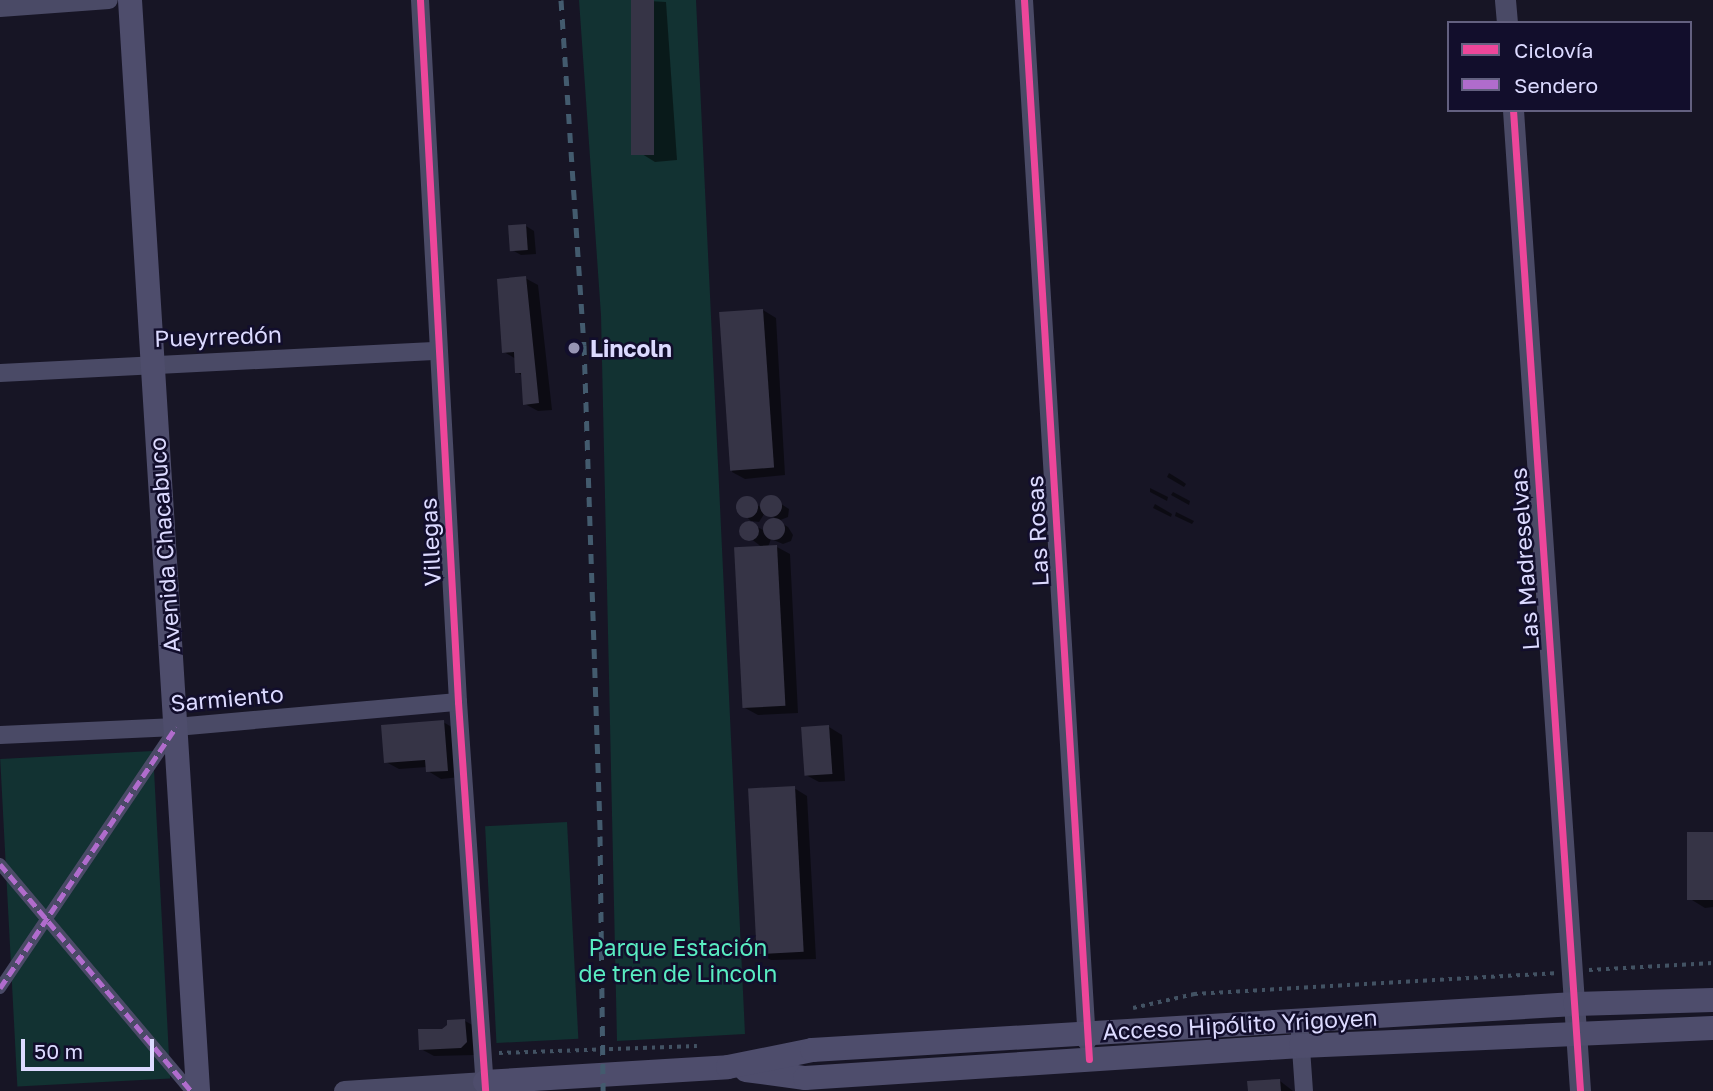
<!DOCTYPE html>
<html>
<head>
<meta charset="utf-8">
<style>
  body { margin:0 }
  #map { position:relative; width:1713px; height:1091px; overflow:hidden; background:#171525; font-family:"Golos Text",sans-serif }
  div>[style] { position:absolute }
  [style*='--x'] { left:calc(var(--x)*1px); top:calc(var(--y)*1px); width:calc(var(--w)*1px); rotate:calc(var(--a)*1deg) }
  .green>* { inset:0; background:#123232; transform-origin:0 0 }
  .shadow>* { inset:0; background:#0007 }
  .building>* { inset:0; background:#363446; transform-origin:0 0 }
  .round { border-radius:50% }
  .path>* { height:3.5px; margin-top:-1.75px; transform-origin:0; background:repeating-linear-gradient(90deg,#425263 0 3.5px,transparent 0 8.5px) }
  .pedestrian>* { height:12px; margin:-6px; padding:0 6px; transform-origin:6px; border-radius:6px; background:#4a4a66 }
  .minor>* { height:18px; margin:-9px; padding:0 9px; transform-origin:9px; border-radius:9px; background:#4a4a66 }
  .tertiary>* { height:21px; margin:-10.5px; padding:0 10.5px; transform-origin:10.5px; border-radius:10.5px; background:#4a4a66 }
  .secondary>* { height:24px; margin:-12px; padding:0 12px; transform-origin:12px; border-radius:12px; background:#4e4d6c }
  .rail>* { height:5px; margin-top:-2.5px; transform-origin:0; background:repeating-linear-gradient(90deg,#435b6e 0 10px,transparent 0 19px) }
  .quiet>* { height:5px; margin-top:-2.5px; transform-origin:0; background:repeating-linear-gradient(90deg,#b06ccc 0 10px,transparent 0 15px) }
  .cycleway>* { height:7px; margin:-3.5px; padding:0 3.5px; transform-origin:3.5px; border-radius:3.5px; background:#ed469a }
  .dots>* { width:19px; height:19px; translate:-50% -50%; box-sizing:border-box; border:4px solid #120e2c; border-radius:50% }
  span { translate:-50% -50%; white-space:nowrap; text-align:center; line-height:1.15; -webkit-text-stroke:5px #120e2c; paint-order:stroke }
  .street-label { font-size:23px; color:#dcdaff }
  .poi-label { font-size:23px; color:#dcdaff; font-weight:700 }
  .left { translate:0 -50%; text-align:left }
  .park-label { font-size:23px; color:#59ecc1 }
  .legend { position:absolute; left:1447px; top:21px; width:245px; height:91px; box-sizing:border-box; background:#120e2c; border:2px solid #636080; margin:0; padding:9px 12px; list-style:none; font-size:21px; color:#dcdaff }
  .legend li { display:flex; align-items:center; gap:14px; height:35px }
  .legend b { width:35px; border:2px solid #636080 }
  .scale { position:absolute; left:21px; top:1039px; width:133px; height:32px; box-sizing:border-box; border:4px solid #dcdaff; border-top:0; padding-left:9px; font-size:21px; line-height:24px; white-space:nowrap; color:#dcdaff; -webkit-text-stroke:5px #120e2c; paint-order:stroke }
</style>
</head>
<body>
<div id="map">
  <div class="green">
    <i style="clip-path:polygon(579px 0,696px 0,745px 1034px,617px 1041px,601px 315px)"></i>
    <i style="left:153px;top:751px;width:328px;height:153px;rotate:87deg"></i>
    <i style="left:567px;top:822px;width:217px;height:82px;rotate:87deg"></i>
  </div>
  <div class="shadow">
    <i style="clip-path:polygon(632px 0,666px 2px,677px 160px,655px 162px,642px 154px)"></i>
    <i style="clip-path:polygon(526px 226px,534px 231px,536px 254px,521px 255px,512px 250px)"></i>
    <i style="clip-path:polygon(525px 278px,538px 285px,552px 410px,538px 411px,525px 404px,523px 376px,517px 372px,516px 359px,504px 352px)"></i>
    <i style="clip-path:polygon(763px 310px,776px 318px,785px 475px,745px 479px,732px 472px)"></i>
    <i style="clip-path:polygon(1169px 473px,1182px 481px,1186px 484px,1184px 487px,1167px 477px)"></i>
    <i style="clip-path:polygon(1150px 488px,1168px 497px,1167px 501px,1150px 492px)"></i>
    <i style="clip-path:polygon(1173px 492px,1190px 501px,1189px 505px,1171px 495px)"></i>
    <i style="clip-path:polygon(770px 497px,789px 509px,788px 517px,778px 521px,788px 527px,793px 535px,791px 541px,783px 544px,771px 539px,768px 547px,777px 547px,790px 554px,798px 713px,758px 715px,745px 708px,763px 548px,741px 531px,744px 524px,748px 522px,765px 531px,767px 523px,776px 519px,766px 511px,759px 522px,751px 521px,738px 509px,740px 501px,746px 498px,762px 508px,764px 500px)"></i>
    <i style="clip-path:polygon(1155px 504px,1172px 514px,1171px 517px,1153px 508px)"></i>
    <i style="clip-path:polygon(1176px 512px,1194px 521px,1192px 524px,1175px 516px)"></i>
    <i style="clip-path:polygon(443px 722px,457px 730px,460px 777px,441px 779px,428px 771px,427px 767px,399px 769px,386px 762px)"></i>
    <i style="clip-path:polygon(829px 727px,842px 735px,845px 781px,819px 782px,806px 775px)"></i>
    <i style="clip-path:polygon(794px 788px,807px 796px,816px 959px,771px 960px,758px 953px)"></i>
    <i style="clip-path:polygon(1713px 834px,1713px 907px,1705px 908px,1692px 900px)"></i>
    <i style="clip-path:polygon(465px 1021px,478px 1028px,475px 1055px,434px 1056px,421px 1049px,443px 1030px)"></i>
    <i style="clip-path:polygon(1280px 1081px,1293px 1091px,1250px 1091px)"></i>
  </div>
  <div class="building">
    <i style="left:631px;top:0;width:23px;height:155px"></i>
    <i style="left:526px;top:224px;width:26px;height:18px;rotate:86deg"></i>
    <i style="clip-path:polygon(526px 276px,539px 403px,523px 405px,521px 373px,515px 373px,514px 352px,502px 353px,497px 279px)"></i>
    <i style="left:763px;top:309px;width:159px;height:44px;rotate:86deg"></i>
    <i class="round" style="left:760px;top:495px;width:22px;height:22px"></i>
    <i class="round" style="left:736px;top:496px;width:22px;height:22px"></i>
    <i class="round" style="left:763px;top:518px;width:22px;height:22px"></i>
    <i class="round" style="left:739px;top:521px;width:20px;height:20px"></i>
    <i style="left:777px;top:545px;width:161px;height:43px;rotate:87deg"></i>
    <i style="clip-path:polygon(444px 720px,448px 771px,426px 772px,425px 760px,384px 763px,381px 725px)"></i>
    <i style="left:829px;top:725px;width:49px;height:28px;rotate:86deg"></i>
    <i style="left:795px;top:786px;width:166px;height:47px;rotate:87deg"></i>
    <i style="left:1713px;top:832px;width:68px;height:26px;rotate:90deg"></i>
    <i style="clip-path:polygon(465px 1019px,467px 1042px,461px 1048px,419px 1050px,418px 1029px,442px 1029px,447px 1025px,447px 1020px)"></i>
    <i style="clip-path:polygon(1280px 1079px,1281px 1091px,1248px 1091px,1247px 1081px)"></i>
  </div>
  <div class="path">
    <i style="--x:1589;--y:970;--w:124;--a:-3.2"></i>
    <i style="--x:1133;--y:1008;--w:63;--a:-12.9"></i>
    <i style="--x:1194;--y:994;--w:361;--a:-3.3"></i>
    <i style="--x:499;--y:1053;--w:198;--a:-2"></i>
  </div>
  <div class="pedestrian">
    <i style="--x:0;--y:864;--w:297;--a:49.9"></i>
    <i style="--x:0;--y:988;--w:308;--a:-56"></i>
  </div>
  <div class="minor">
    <i style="--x:420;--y:0;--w:703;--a:86.9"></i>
    <i style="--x:458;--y:702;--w:390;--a:86"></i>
    <i style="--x:1024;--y:0;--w:1044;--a:86.54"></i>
    <i style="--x:0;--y:8;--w:109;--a:-4.2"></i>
    <i style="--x:0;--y:373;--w:439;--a:-2.9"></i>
    <i style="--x:0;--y:735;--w:176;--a:-2.6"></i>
    <i style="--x:176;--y:727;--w:283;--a:-5.1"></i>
    <i style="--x:1300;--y:1034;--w:57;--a:86"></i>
  </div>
  <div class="tertiary">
    <i style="--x:1505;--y:0;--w:23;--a:85"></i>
    <i style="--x:1513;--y:110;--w:983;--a:86.09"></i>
    <i style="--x:344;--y:1091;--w:141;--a:-3.7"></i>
  </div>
  <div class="secondary">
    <i style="--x:130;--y:0;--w:1093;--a:86.43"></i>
    <i style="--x:746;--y:1070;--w:60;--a:7.7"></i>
    <i style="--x:805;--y:1078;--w:497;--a:-3.7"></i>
    <i style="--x:1301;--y:1046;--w:412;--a:-2.5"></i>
    <i style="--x:485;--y:1082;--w:243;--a:-3.5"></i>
    <i style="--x:728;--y:1067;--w:86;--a:-11.4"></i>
    <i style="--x:812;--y:1050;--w:764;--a:-3.45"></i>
    <i style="--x:1575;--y:1004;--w:138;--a:-1.7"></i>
  </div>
  <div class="rail">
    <i style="--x:561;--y:0;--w:346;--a:86.2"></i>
    <i style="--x:584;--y:345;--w:491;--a:88.1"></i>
    <i style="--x:600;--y:836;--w:255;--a:89.3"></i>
  </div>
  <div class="quiet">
    <i style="--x:0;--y:864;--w:297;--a:49.9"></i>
    <i style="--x:0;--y:988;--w:315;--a:-56"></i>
  </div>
  <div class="cycleway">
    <i style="--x:420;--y:0;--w:703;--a:86.9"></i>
    <i style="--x:458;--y:702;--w:390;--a:86"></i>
    <i style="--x:1024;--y:0;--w:1061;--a:86.49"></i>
    <i style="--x:1513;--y:110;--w:983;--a:86.09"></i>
  </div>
  <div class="dots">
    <i style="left:574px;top:348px;background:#9795b3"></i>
  </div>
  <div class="street-label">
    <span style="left:218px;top:336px;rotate:-2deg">Pueyrredón</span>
    <span style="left:1037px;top:531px;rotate:-93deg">Las Rosas</span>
    <span style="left:430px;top:542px;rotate:-93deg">Villegas</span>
    <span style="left:164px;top:545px;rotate:-94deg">Avenida Chacabuco</span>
    <span style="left:1524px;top:559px;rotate:-94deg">Las Madreselvas</span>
    <span style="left:227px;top:698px;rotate:-5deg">Sarmiento</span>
    <span style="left:1240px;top:1024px;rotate:-3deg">Acceso Hipólito Yrigoyen</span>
  </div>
  <div class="poi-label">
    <span class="left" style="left:590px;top:348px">Lincoln</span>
  </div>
  <div class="park-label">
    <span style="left:678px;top:960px">Parque Estación<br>de tren de Lincoln</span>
  </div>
  <ul class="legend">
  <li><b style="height:9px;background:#ed469a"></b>Ciclovía</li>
  <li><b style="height:9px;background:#b06ccc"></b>Sendero</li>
  </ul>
  <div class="scale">50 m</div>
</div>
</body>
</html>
